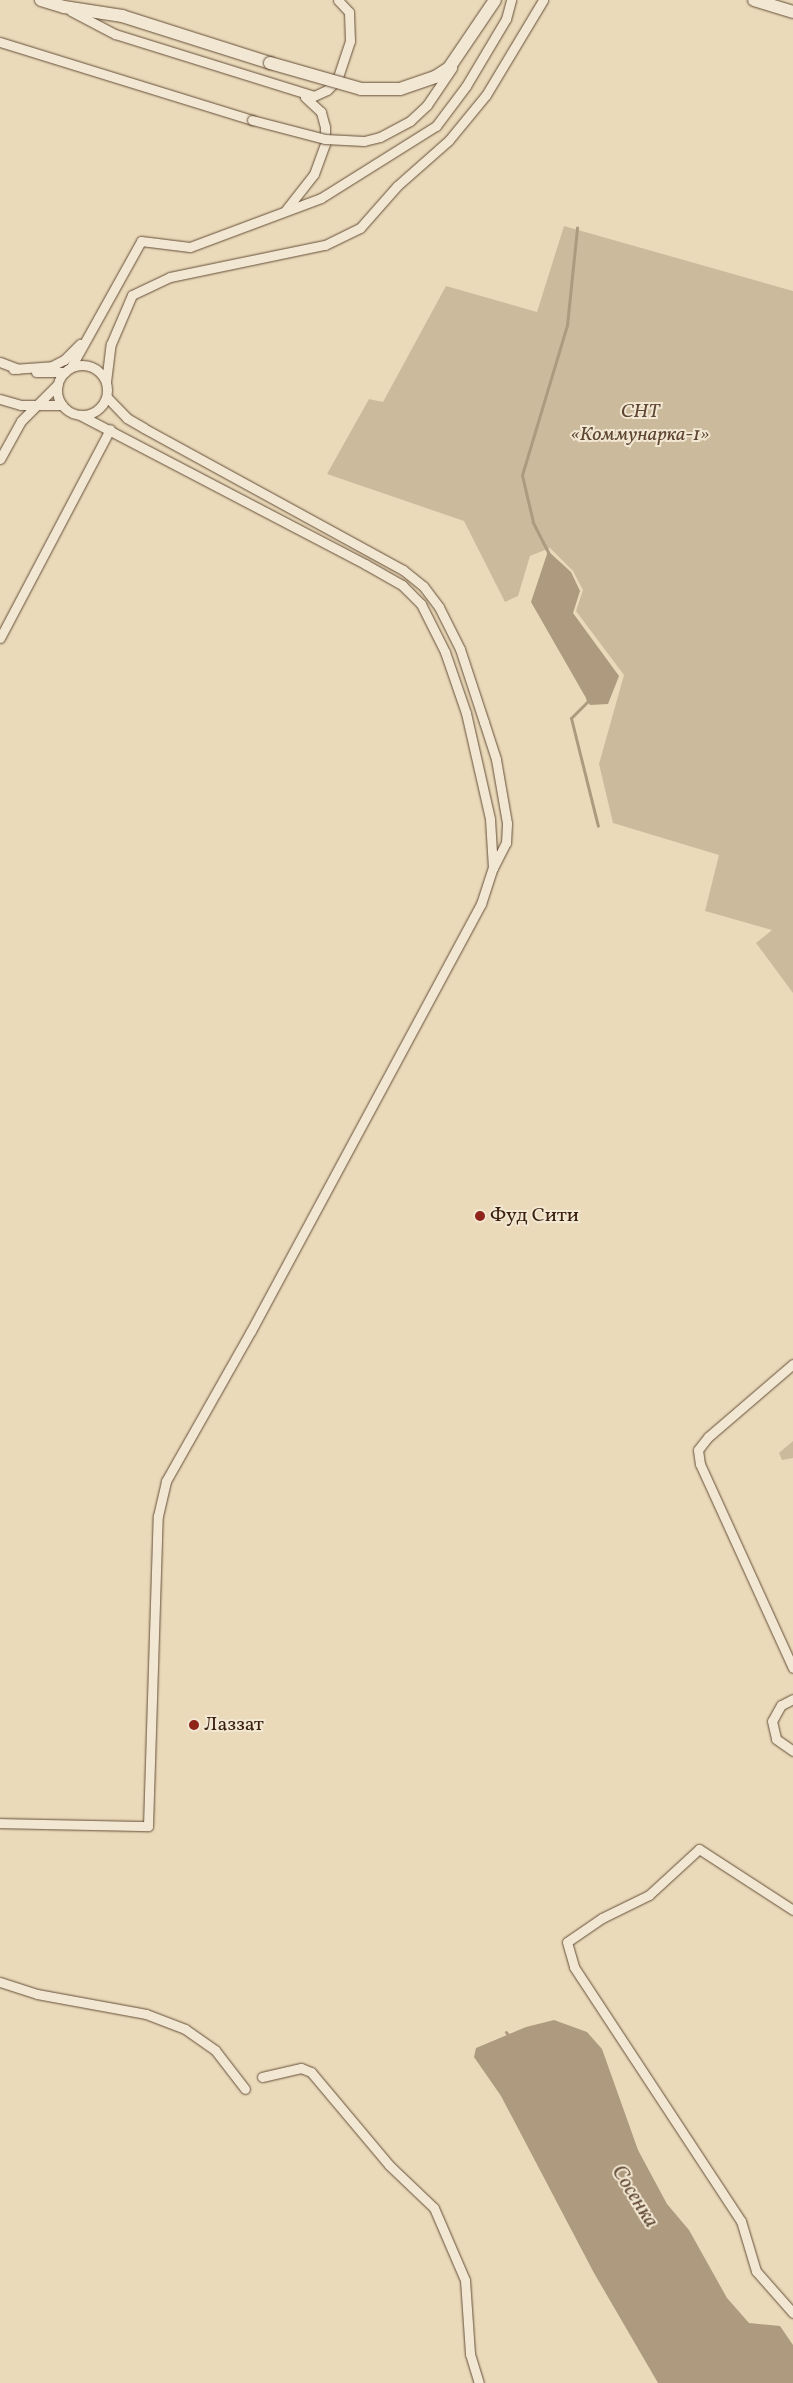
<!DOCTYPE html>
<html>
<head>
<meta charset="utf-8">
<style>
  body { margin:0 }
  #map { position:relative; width:793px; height:2383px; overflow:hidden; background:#eadaba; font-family:Vollkorn,serif }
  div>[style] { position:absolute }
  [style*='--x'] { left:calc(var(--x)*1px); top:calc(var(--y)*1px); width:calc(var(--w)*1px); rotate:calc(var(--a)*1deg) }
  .green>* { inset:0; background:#ccba9d }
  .water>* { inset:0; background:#ae9a7f }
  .stream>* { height:3px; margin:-1.5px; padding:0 1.5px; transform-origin:1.5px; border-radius:1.5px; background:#ae9a7f }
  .roads { filter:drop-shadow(0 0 1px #664e38) drop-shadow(0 0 1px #664e38) }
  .street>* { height:9px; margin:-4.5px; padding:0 4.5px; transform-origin:4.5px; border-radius:4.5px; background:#f1e7d2 }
  .street>.ring { margin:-4.5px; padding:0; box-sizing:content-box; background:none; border:9px solid #f1e7d2; border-radius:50% }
  .secondary>* { height:12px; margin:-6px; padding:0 6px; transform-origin:6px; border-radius:6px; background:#f1e7d2 }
  .bridges { filter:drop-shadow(0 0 1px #664e38) drop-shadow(0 0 1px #664e38) }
  .street-bridge>* { height:9px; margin:-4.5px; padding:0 4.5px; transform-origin:4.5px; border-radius:4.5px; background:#f1e7d2 }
  .secondary-bridge>* { height:12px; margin:-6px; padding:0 6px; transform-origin:6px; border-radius:6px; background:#f1e7d2 }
  .dots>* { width:14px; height:14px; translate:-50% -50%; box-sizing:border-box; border:2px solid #f1e7d2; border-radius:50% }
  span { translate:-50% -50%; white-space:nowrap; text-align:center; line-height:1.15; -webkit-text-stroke:4px #f1e7d2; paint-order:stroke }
  .park-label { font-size:20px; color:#5e4631; font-style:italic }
  .poi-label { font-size:20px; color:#3a1f0d }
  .left { translate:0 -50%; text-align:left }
  .water-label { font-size:21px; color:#634a35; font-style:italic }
</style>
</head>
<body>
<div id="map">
  <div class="green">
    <i style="clip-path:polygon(564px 226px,793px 291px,793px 993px,756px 943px,772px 930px,705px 911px,719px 855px,613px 823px,599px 764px,624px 675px,576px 611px,583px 590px,573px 571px,550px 548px,530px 556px,518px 596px,505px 602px,464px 521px,327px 474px,369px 399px,383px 402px,446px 286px,537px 312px)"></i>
    <i style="clip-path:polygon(793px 1441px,793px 1458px,782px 1460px,779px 1453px)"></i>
  </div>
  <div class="water">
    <i style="clip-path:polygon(548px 551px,571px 572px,580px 591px,573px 613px,619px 676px,608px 704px,590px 705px,531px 602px)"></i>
    <i style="clip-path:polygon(554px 2020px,587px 2032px,602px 2049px,638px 2150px,667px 2204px,689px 2230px,727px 2298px,749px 2323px,780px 2326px,793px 2345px,793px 2383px,658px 2383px,594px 2273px,501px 2096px,474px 2057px,476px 2048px,526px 2027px)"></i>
  </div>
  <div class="stream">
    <i style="--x:549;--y:554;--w:36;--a:-117"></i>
    <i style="--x:533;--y:522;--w:48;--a:-103.2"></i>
    <i style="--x:522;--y:475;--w:157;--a:-73.3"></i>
    <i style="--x:567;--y:325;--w:98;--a:-84.1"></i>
    <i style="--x:587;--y:697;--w:4;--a:76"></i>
    <i style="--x:588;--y:701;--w:24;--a:135"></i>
    <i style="--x:571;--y:718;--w:111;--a:76"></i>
    <i style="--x:506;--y:2032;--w:4;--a:56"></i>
  </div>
  <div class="roads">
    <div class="street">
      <i style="--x:71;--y:11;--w:50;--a:27.6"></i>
      <i style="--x:115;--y:34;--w:208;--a:17.3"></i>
      <i style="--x:314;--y:96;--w:14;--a:-25"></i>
      <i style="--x:327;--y:90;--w:14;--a:-45"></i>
      <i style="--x:337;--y:80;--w:41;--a:-71.6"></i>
      <i style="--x:350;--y:41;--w:29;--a:-92"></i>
      <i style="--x:349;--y:12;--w:16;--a:-133"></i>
      <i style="--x:0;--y:42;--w:264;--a:17.2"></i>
      <i style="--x:285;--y:211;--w:47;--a:-51.9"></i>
      <i style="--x:314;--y:174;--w:32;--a:-70"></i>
      <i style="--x:325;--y:144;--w:17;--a:-90"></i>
      <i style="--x:325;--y:127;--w:16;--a:-105"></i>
      <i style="--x:321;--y:112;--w:22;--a:-137"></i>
      <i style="--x:0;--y:362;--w:19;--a:21"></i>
      <i class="ring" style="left:57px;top:365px;width:41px;height:41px"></i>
      <i style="--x:71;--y:367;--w:144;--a:-60.9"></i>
      <i style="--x:141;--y:241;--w:49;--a:7"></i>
      <i style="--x:190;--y:247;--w:140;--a:-20.5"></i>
      <i style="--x:321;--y:198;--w:136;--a:-32.1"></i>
      <i style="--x:436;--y:126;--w:50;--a:-53.1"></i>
      <i style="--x:466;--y:86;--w:78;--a:-59.2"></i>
      <i style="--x:506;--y:19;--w:20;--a:-75"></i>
      <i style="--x:13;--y:369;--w:39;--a:-4"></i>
      <i style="--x:52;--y:366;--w:13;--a:-27"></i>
      <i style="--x:64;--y:360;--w:23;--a:-45"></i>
      <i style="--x:36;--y:372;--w:29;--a:0"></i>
      <i style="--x:106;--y:382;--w:38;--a:-83"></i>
      <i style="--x:111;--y:344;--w:53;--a:-66.8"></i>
      <i style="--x:132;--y:295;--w:42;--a:-25.3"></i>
      <i style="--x:170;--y:277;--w:158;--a:-11.7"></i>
      <i style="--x:325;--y:245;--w:39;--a:-26"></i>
      <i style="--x:360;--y:228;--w:56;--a:-48.6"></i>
      <i style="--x:397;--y:186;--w:69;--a:-41.5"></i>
      <i style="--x:449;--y:140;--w:58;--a:-50.6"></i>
      <i style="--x:486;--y:95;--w:111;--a:-59"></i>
      <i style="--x:0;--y:399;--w:22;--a:16"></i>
      <i style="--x:21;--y:405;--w:41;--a:0"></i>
      <i style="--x:80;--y:415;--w:322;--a:27.6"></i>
      <i style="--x:365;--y:564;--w:43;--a:29.6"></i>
      <i style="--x:402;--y:585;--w:27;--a:45"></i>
      <i style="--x:421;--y:604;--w:54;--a:63.4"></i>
      <i style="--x:445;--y:652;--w:65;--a:71"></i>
      <i style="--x:466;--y:713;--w:109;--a:77.2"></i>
      <i style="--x:490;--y:819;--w:49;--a:86.5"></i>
      <i style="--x:0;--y:459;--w:43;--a:-61.1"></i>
      <i style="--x:21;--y:421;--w:52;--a:-45"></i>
      <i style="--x:0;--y:638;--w:236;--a:-62.2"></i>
      <i style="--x:793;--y:1364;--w:112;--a:139.3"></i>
      <i style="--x:708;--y:1437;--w:16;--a:128"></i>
      <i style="--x:698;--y:1450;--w:14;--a:82"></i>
      <i style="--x:700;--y:1464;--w:224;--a:65.5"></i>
      <i style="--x:793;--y:1699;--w:13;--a:153"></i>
      <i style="--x:781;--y:1705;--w:18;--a:119"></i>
      <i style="--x:772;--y:1721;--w:18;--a:77"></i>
      <i style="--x:776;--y:1739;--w:21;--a:35"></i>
      <i style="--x:0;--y:1823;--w:148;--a:1.2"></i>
      <i style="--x:148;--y:1826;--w:310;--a:-88.2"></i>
      <i style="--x:158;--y:1516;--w:36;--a:-77"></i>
      <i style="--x:166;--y:1481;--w:172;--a:-60.5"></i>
      <i style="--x:251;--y:1331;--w:485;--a:-61.7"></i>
      <i style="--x:481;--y:904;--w:38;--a:-72"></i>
      <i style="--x:493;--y:868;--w:28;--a:-63"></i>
      <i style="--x:506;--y:843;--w:20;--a:-87"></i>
      <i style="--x:507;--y:823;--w:65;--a:-99.8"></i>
      <i style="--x:496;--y:759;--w:39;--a:-108"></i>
      <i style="--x:484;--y:722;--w:77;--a:-108.2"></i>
      <i style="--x:460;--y:649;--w:47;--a:-116.6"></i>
      <i style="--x:439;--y:607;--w:26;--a:-127"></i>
      <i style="--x:423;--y:586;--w:26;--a:-141"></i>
      <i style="--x:403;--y:570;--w:295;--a:-151.3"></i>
      <i style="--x:144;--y:428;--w:20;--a:-150"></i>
      <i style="--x:127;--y:418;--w:29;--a:-134"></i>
      <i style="--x:793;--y:1910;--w:112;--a:-147"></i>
      <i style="--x:699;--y:1849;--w:68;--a:137.4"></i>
      <i style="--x:649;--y:1895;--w:52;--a:153.9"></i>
      <i style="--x:602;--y:1918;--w:42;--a:145.6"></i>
      <i style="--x:567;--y:1942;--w:26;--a:74"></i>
      <i style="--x:574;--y:1967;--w:304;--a:56.7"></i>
      <i style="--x:741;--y:2221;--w:52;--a:73.3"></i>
      <i style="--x:756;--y:2271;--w:56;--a:48.6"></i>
      <i style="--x:0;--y:1982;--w:39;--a:18"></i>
      <i style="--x:37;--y:1994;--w:111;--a:10.4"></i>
      <i style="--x:146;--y:2014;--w:42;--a:21"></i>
      <i style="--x:185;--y:2029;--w:37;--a:35"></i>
      <i style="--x:215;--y:2050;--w:49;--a:52.4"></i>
      <i style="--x:262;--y:2077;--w:40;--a:-13"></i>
      <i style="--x:301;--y:2068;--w:11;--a:22"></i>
      <i style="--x:311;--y:2072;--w:121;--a:50"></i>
      <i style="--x:389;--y:2165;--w:62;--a:43.7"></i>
      <i style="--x:434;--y:2208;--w:78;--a:66.7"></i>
      <i style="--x:465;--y:2280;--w:74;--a:86.1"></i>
      <i style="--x:470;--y:2354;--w:30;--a:73"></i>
    </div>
    <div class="secondary">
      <i style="--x:41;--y:0;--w:24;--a:17"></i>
      <i style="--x:64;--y:7;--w:59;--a:8.8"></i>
      <i style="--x:122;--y:16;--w:155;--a:17.6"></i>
      <i style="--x:754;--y:0;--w:41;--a:17.1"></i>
    </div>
  </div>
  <div class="bridges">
    <div class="street-bridge">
      <i style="--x:252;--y:120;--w:75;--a:14.6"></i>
      <i style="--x:325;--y:139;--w:39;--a:3"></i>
      <i style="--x:364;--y:141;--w:16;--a:-14"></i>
      <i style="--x:380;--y:137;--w:34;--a:-28"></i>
      <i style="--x:410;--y:121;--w:23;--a:-43"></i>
      <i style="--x:427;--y:105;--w:45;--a:-56"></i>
    </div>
    <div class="secondary-bridge">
      <i style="--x:270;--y:63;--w:95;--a:15.9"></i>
      <i style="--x:361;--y:89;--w:39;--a:0"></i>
      <i style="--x:400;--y:89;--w:37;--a:-19"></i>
      <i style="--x:435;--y:77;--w:17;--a:-33"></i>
      <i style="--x:449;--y:68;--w:82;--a:-55.9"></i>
    </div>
  </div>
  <div class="dots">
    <i style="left:480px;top:1216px;background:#8f2418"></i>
    <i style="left:194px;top:1725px;background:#8f2418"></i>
  </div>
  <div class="park-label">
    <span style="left:640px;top:424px">СНТ<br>«Коммунарка-1»</span>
  </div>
  <div class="poi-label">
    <span class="left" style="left:490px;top:1216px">Фуд Сити</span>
    <span class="left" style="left:204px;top:1725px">Лаззат</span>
  </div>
  <div class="water-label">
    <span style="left:634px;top:2197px;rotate:58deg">Сосенка</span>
  </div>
</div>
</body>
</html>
